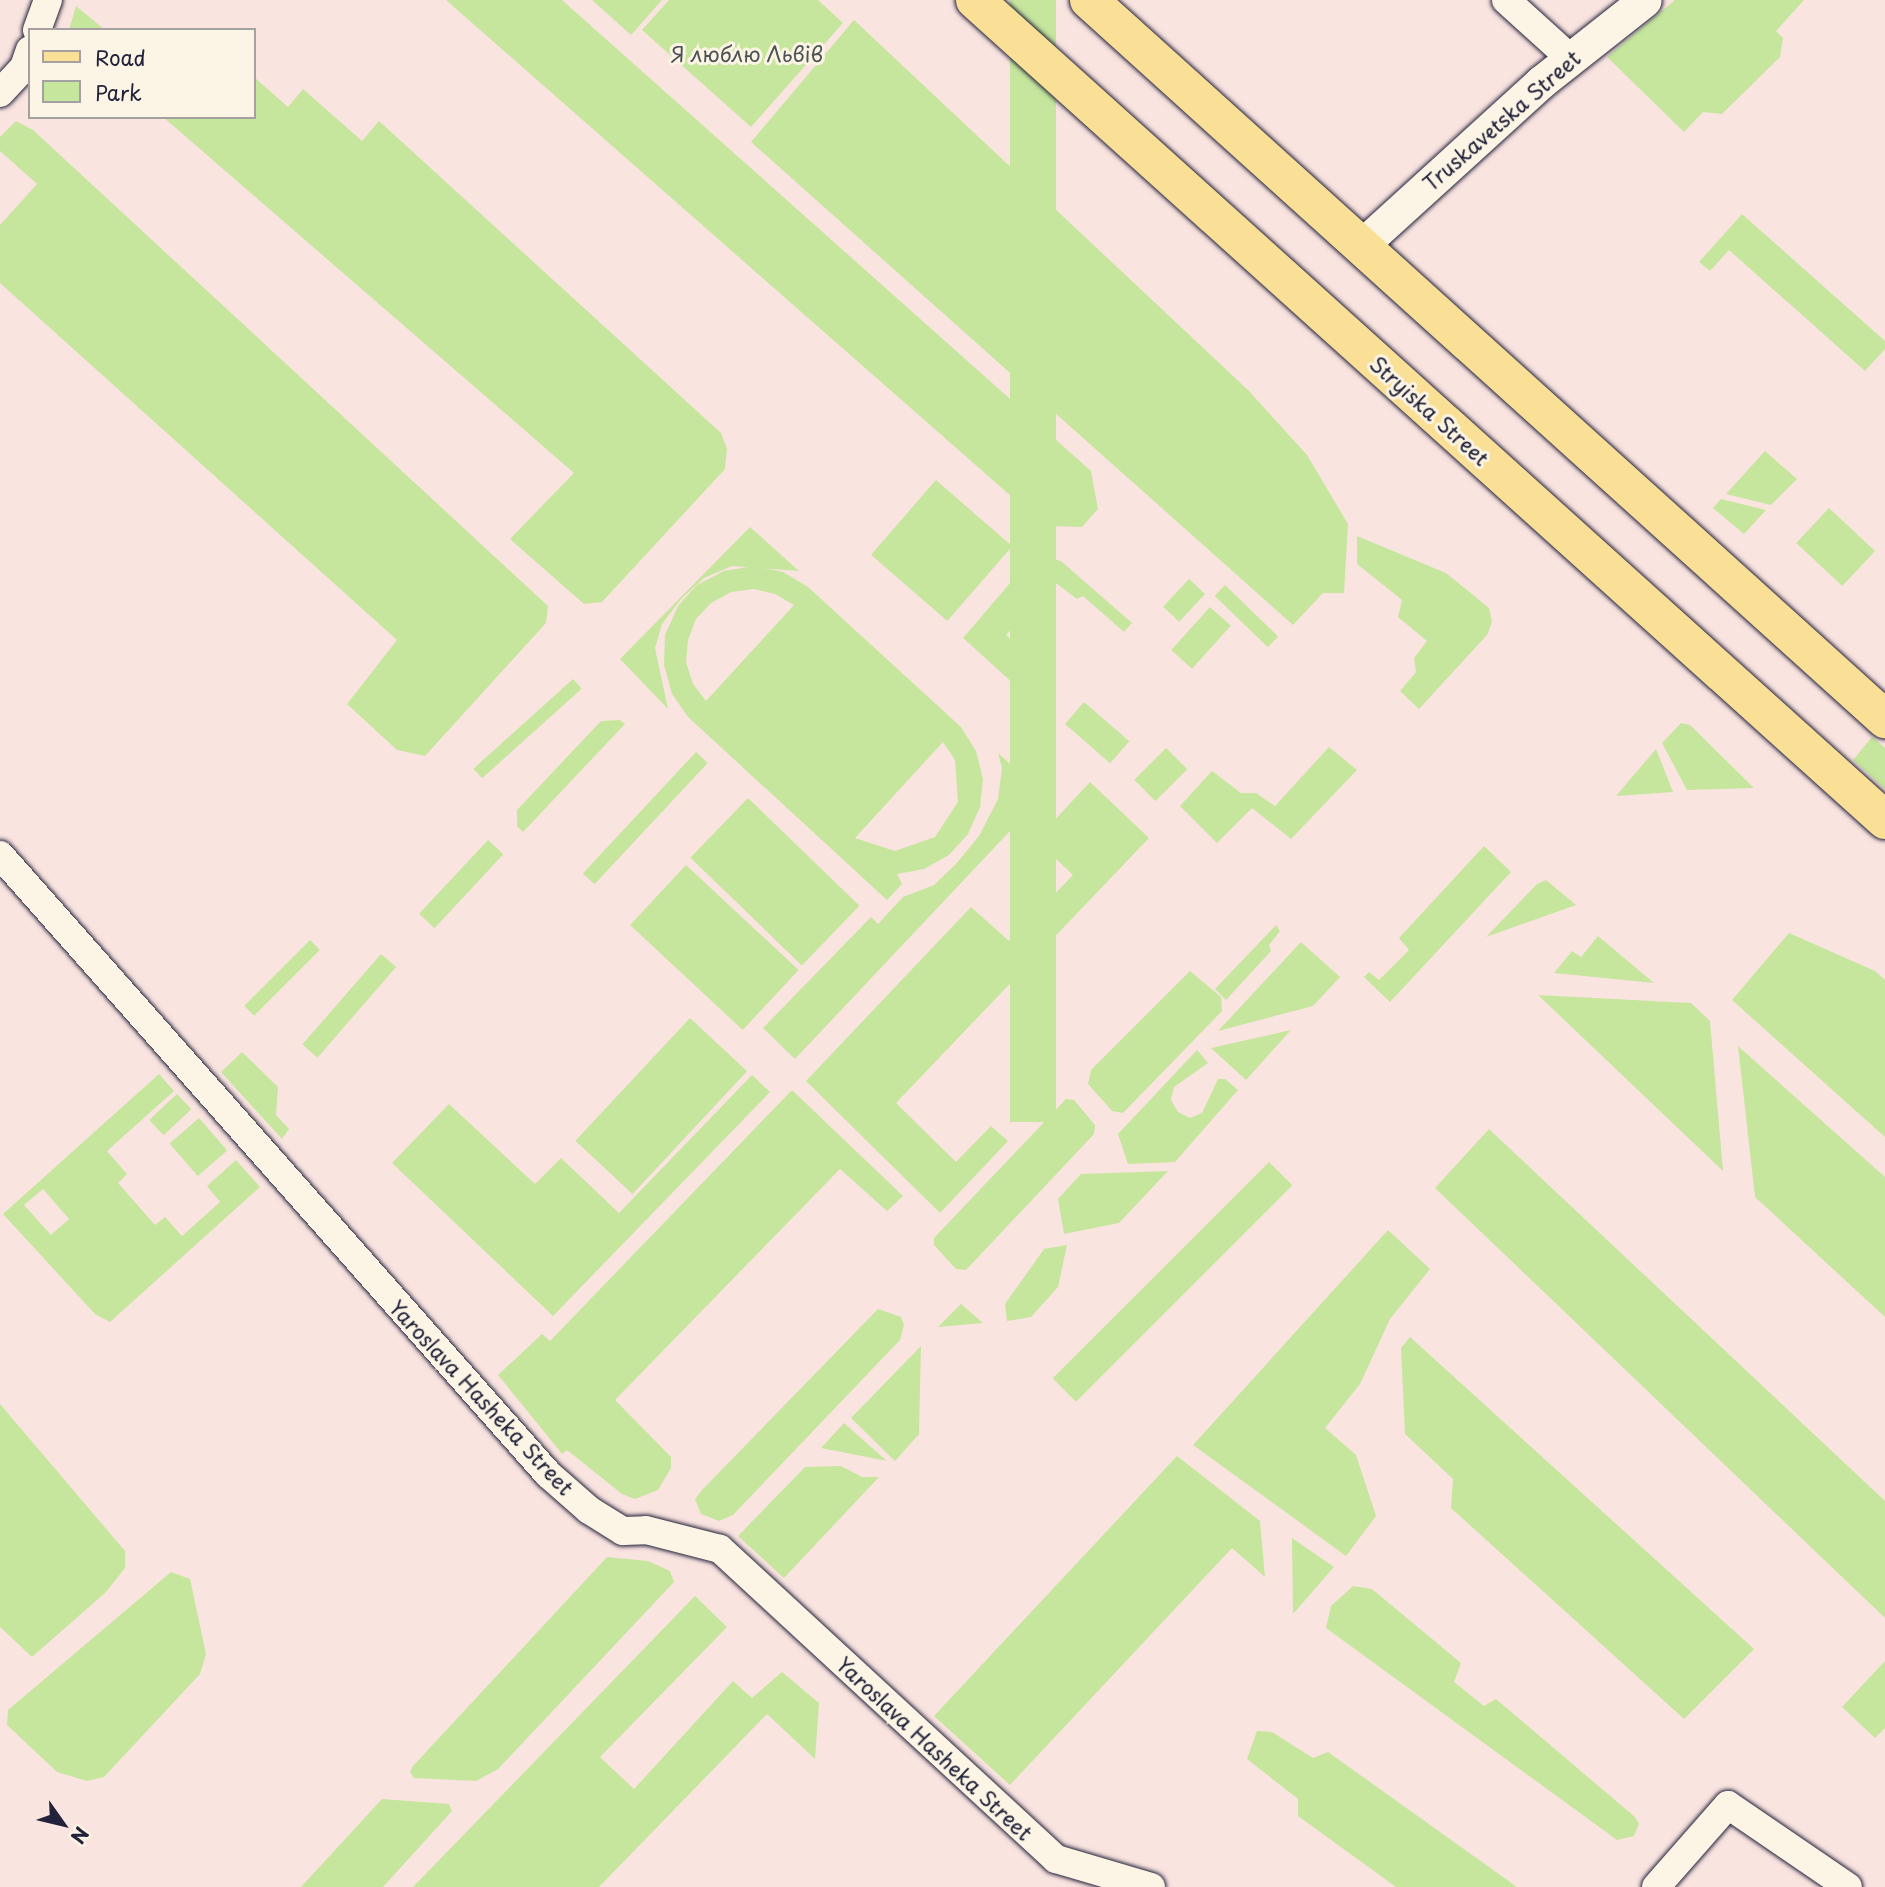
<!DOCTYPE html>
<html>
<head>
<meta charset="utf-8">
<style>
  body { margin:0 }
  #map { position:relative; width:1885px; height:1887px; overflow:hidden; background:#fae4e0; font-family:"Playpen Sans",sans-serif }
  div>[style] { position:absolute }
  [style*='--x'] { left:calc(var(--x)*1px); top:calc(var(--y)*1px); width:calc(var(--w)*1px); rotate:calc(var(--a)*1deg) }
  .green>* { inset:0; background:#c6e69e; transform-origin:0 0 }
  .roads { filter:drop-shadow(0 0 2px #22223b) drop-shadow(0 0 2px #22223b) }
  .minor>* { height:28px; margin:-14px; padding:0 14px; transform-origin:14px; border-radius:14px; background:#fcf5e5 }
  .tertiary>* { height:33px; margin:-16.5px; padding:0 16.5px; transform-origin:16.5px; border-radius:16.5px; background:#fcf5e5 }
  .primary>* { height:38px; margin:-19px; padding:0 19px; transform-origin:19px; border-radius:19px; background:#fadf96 }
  span { translate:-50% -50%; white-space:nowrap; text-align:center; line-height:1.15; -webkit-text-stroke:6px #fcf5e5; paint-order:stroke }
  .park-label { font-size:21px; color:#4b5354 }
  .street-label { font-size:21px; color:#22223b }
  .legend { position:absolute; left:28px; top:28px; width:228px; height:91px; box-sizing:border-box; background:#fcf5e5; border:2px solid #a5a1a1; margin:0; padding:9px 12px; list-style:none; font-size:21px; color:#22223b }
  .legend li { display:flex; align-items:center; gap:14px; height:35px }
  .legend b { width:35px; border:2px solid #a5a1a1 }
  .north { position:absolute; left:28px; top:1789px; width:70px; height:70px; -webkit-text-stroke:5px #fcf5e5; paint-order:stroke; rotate:124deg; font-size:19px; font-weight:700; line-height:28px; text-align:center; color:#22223b }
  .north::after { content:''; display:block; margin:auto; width:24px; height:32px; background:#22223b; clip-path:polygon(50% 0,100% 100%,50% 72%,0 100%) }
</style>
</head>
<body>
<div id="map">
  <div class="green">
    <i style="clip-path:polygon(446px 0,562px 0,1091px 471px,1098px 509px,1082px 527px,1045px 526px)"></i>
    <i style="clip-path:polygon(592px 0,662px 0,631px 35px)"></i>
    <i style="clip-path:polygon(669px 0,818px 0,843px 23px,751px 127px,642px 30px)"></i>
    <i style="left:1010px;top:0;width:46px;height:1122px"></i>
    <i style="clip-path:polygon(1675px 0,1804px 0,1776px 31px,1783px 38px,1780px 57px,1722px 114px,1703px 112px,1684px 132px,1607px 57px)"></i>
    <i style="clip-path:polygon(76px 6px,105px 30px,69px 30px)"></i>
    <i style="clip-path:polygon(854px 20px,1249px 391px,1307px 455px,1348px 524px,1344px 593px,1323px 593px,1293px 625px,751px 142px)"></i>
    <i style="clip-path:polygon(254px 77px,288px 107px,303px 89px,362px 141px,379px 121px,721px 433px,727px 449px,725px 469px,602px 602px,584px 604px,510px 539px,574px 473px,163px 117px,254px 117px)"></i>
    <i style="clip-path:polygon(16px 121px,33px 130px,548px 606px,546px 623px,425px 756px,397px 750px,347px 704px,397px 640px,0 283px,0 225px,37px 184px,0 151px,0 137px)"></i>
    <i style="clip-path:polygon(1742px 214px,1885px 341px,1885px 349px,1865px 371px,1729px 250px,1710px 271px,1699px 262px)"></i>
    <i style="clip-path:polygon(1765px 451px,1797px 479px,1771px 505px,1726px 494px)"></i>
    <i style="left:936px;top:480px;width:101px;height:99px;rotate:41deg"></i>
    <i style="clip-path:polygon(1721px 499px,1766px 510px,1744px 534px,1713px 508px)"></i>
    <i style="left:1829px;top:508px;width:63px;height:48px;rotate:43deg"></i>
    <i style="clip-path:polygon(750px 527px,799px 571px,732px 566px,704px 578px,681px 599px,662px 624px,655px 648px,668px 709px,620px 659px)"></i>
    <i style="clip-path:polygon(1357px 536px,1446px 573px,1489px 608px,1492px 622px,1487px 635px,1419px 709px,1400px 691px,1416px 672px,1414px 658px,1427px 641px,1398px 617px,1402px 600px,1357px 564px)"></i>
    <i style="clip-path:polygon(1034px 555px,1061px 561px,1132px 623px,1124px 632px,1083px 596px,1077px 599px,1053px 581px,1006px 635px,1056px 681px,1036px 704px,963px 638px)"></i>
    <i style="clip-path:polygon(evenodd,754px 566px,783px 572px,808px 587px,961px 727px,976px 751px,983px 779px,980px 807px,968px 834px,949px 855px,924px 869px,897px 874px,902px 884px,887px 900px,688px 717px,672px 694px,664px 665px,665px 635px,678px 606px,697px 585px,724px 571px,754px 566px,754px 589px,775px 594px,794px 605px,706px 701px,693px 684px,686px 662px,688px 640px,696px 619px,711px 603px,731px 592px,754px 589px,754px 566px,943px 742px,955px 760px,958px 802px,935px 837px,895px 851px,855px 838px,943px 742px)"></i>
    <i style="left:1189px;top:579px;width:22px;height:38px;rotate:43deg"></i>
    <i style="left:1225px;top:585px;width:74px;height:15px;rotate:44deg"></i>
    <i style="left:1210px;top:607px;width:28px;height:58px;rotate:42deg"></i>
    <i style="left:573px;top:679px;width:13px;height:134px;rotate:48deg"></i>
    <i style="left:1084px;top:702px;width:60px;height:29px;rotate:41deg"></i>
    <i style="clip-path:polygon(620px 720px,625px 724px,523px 832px,517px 826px,517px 810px,601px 721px)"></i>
    <i style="clip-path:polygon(1681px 723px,1690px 725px,1754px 788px,1687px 790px,1662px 743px)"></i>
    <i style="clip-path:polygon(1872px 737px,1885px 748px,1885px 789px,1853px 760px)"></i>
    <i style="clip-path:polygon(1329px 747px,1357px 770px,1291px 839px,1252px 808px,1217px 843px,1180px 806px,1212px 771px,1241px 793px,1256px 793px,1275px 806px)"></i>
    <i style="left:1166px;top:748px;width:30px;height:45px;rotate:45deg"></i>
    <i style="clip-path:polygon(1656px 749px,1673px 792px,1616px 796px)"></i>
    <i style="left:696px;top:752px;width:16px;height:166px;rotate:43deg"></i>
    <i style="clip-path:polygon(998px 753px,1044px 795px,795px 1059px,763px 1028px,871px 917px,878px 924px,903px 897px,934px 885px,956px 864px,979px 836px,998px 799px,1002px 768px)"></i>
    <i style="clip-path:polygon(1090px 782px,1149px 838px,896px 1103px,956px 1162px,991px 1126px,1008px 1141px,940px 1213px,806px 1081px,971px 907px,1009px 941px,1073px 875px,1036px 840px)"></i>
    <i style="left:748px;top:798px;width:155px;height:83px;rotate:44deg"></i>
    <i style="left:488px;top:840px;width:21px;height:101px;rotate:43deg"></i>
    <i style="clip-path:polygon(1484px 846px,1511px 872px,1390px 1002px,1364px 977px,1369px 972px,1379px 980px,1409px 950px,1399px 938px)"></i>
    <i style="left:686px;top:865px;width:154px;height:82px;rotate:43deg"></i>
    <i style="clip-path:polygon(1546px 880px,1576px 905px,1486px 937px,1537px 884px)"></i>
    <i style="clip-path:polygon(1276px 925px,1280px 931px,1269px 945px,1271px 951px,1226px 1000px,1215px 989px)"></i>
    <i style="clip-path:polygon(1789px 933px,1875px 971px,1885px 980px,1885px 1137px,1732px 1000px)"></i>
    <i style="clip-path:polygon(1598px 936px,1654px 983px,1554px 973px,1572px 951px,1581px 957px)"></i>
    <i style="left:310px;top:940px;width:14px;height:93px;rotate:45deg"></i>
    <i style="clip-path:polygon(1301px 942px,1340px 977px,1313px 1006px,1218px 1031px)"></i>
    <i style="left:381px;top:954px;width:20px;height:120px;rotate:41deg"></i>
    <i style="clip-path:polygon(1190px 971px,1221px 997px,1222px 1011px,1123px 1113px,1112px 1111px,1088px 1084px,1091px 1070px)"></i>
    <i style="clip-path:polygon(1538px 995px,1691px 1003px,1710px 1021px,1723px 1171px)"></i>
    <i style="left:690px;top:1018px;width:78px;height:168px;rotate:43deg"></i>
    <i style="clip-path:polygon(1291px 1030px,1246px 1080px,1211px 1048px)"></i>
    <i style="clip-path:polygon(1738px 1046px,1885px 1177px,1885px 1317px,1755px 1197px)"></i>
    <i style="clip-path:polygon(1197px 1050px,1208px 1063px,1174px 1087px,1171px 1100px,1178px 1112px,1190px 1118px,1202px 1113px,1218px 1079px,1225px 1079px,1238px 1090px,1175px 1162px,1128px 1164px,1118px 1134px)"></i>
    <i style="clip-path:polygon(242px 1052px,278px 1087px,276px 1115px,289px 1129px,282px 1139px,221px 1072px)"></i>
    <i style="clip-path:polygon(evenodd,159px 1074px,174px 1091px,107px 1151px,127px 1174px,118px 1183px,155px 1225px,165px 1217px,182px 1236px,220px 1202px,207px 1186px,236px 1160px,260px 1187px,110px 1322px,95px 1314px,3px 1214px,159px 1074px,43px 1189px,69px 1219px,51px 1235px,24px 1205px,43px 1189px)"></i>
    <i style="clip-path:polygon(752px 1075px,770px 1092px,553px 1316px,392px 1163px,449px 1104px,535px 1184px,561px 1158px,619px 1213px)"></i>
    <i style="clip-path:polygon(792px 1090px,903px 1196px,887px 1211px,840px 1169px,615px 1400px,671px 1457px,671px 1468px,658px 1490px,635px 1499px,622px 1494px,567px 1450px,562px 1454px,498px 1375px,542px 1334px,550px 1341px)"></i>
    <i style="left:177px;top:1094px;width:21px;height:38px;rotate:47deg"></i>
    <i style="clip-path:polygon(1066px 1099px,1074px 1100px,1095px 1125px,1094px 1134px,966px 1270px,956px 1269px,934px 1245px,934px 1238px)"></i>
    <i style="left:199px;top:1118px;width:43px;height:39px;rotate:49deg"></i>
    <i style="clip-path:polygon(1489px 1129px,1885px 1501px,1885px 1618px,1435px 1188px)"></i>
    <i style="left:1269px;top:1162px;width:33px;height:306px;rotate:45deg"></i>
    <i style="clip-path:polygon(1168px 1171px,1119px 1223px,1064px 1234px,1058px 1199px,1081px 1174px)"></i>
    <i style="clip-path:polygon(1388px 1230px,1430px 1269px,1390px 1319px,1360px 1384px,1325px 1428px,1356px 1455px,1376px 1516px,1346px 1556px,1193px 1445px)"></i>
    <i style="clip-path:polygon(1067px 1245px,1058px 1287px,1031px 1317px,1007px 1321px,1005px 1304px,1044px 1249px)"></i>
    <i style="clip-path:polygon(961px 1304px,983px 1323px,938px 1327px)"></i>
    <i style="clip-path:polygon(878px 1309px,901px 1317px,904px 1325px,900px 1340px,733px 1515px,719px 1521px,701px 1514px,695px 1499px,702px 1490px)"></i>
    <i style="clip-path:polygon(1410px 1337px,1754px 1649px,1684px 1719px,1451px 1508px,1453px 1479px,1405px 1434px,1401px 1348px)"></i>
    <i style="clip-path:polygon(921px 1346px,919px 1434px,895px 1461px,851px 1418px)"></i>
    <i style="clip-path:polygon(0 1404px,125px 1551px,125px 1568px,106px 1592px,32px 1657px,0 1627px)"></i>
    <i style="clip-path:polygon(844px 1423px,887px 1461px,821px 1448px)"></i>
    <i style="clip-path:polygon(1177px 1456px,1260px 1521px,1265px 1577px,1232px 1548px,1010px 1785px,934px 1716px)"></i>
    <i style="clip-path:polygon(841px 1466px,862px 1477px,879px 1477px,784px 1578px,738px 1536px,805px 1467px)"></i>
    <i style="clip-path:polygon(1292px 1538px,1334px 1567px,1293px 1614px)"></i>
    <i style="clip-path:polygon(607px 1557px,648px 1561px,670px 1571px,674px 1582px,498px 1769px,476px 1781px,414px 1778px,410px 1772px,413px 1766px)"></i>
    <i style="clip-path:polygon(171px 1572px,190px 1579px,206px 1654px,200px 1674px,104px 1777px,87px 1781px,57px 1772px,7px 1725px,8px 1710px)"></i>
    <i style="clip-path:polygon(1353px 1586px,1372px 1589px,1461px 1663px,1454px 1682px,1484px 1706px,1496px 1699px,1635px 1817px,1639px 1824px,1634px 1836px,1617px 1840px,1326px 1628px,1331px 1606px)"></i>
    <i style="clip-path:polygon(695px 1596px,727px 1627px,600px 1757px,634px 1789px,733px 1681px,752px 1698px,782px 1672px,819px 1703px,815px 1759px,767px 1714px,599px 1887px,413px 1887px)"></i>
    <i style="clip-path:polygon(1885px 1661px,1885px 1728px,1875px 1738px,1842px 1707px)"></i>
    <i style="clip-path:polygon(1257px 1731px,1272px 1732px,1313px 1758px,1328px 1752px,1517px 1887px,1396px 1887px,1298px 1816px,1298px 1799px,1247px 1759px)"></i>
    <i style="clip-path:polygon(382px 1799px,449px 1804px,452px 1811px,383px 1887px,301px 1887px)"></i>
  </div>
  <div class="roads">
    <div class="minor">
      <i style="--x:1506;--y:0;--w:86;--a:42.2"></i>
      <i style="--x:37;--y:30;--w:32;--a:-70"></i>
      <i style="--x:0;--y:93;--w:35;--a:-47"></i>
      <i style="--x:24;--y:67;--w:18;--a:-71"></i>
      <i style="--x:0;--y:855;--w:827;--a:48.48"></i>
      <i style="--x:548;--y:1474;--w:55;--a:41.3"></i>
      <i style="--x:589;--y:1510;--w:40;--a:32"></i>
      <i style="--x:623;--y:1531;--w:23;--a:-2"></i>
      <i style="--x:646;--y:1530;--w:76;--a:14.4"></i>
      <i style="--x:720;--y:1549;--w:457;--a:42.7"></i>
      <i style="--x:1056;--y:1859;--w:99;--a:16.4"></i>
      <i style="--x:1656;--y:1887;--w:109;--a:-48.7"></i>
      <i style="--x:1728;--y:1805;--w:145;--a:34.3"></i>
    </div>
    <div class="tertiary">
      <i style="--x:1362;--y:245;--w:242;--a:-42.3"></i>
      <i style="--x:1541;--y:82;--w:132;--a:-38.3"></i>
    </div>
    <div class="primary">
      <i style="--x:975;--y:0;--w:1225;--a:42.02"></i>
      <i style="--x:1089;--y:0;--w:1073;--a:42.09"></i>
    </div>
  </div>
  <div class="park-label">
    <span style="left:747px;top:53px">Я люблю Львів</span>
  </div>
  <div class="street-label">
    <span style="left:1501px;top:120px;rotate:-41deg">Truskavetska Street</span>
    <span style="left:1430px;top:410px;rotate:42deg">Stryiska Street</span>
    <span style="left:482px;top:1397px;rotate:47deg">Yaroslava Hasheka Street</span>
    <span style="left:935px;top:1748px;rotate:43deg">Yaroslava Hasheka Street</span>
  </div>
  <ul class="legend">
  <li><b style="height:9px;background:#fadf96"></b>Road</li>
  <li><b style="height:19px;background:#c6e69e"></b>Park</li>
  </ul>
  <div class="north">N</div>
</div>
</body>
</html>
